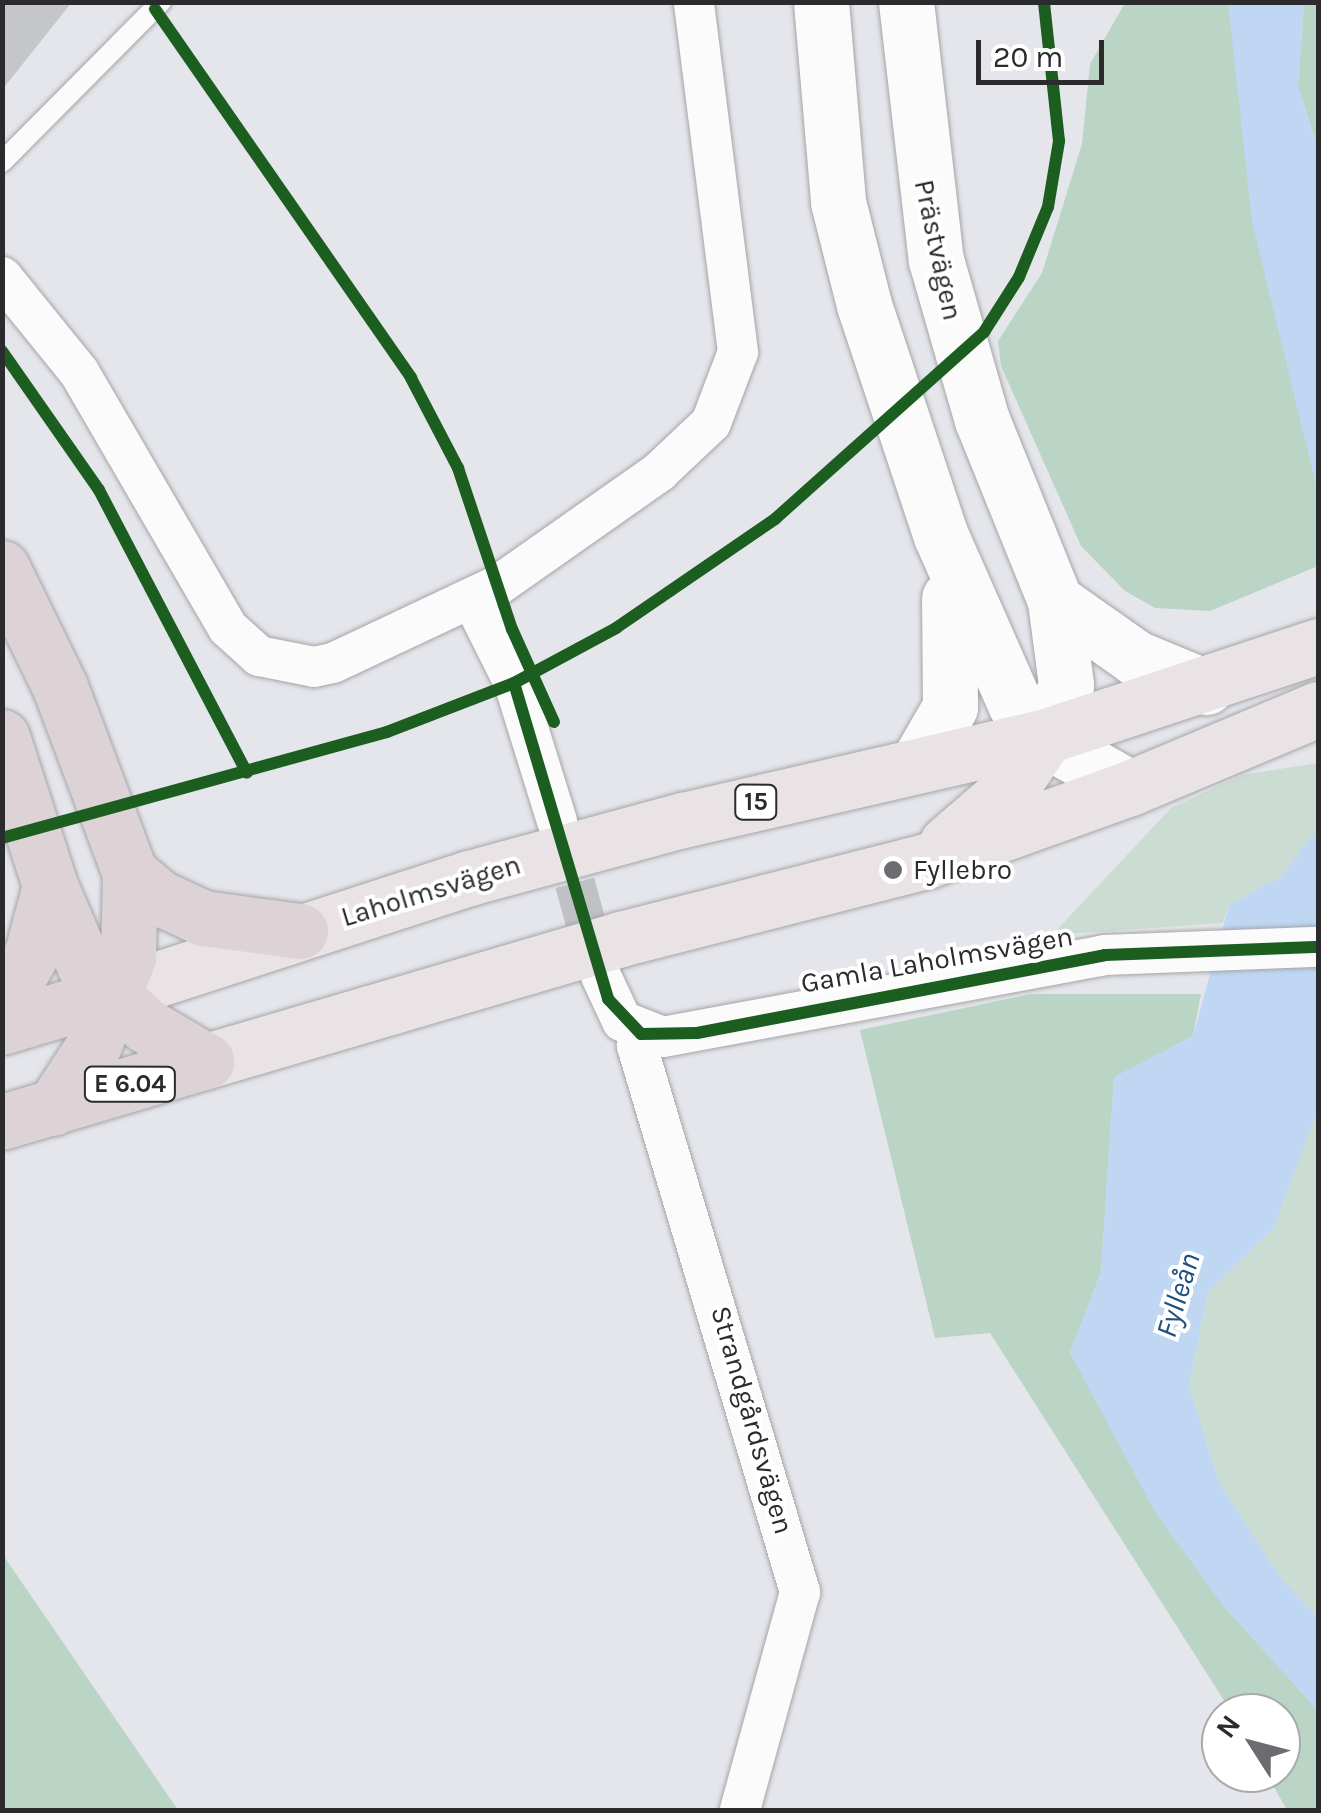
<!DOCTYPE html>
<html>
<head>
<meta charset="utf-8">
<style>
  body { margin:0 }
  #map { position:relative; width:1321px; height:1813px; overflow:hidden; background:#e5e6eb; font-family:Karla,sans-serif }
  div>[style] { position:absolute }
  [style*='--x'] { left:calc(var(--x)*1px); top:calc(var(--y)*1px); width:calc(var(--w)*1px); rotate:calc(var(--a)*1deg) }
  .green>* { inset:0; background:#cbdcd3 }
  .forest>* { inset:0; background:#bad4c6 }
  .water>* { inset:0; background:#bfd7f3 }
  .building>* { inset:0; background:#c5c6c9 }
  .street-tunnel>* { height:40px; margin-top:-20px; transform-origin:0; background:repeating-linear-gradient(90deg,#c0c1c5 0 40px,transparent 0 60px) }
  .roads { filter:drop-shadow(0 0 2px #a4a5a8) drop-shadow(0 0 2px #a4a5a8) }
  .lane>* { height:20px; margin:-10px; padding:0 10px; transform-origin:10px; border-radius:10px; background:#fbfbfc }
  .street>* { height:40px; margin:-20px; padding:0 20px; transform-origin:20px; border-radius:20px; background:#fbfbfc }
  .secondary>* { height:55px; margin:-27.5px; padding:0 27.5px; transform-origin:27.5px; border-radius:27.5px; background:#fbfbfc }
  .primary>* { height:55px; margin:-27.5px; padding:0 27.5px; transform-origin:27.5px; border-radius:27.5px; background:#e9e3e5 }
  .highway>* { height:55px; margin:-27.5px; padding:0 27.5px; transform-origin:27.5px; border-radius:27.5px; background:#ddd2d6 }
  .cycleway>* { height:12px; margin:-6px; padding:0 6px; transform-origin:6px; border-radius:6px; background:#1b5e20 }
  .dots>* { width:28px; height:28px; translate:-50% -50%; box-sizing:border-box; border:5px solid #fff; border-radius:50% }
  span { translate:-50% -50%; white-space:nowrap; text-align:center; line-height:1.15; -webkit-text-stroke:8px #fff; paint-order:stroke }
  .shield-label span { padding:2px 8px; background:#fff; border:2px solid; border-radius:8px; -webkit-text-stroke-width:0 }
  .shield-label { font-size:25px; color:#2b2b2e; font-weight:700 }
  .street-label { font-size:28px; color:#2b2b2e }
  .poi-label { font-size:28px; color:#2b2b2e }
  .left { translate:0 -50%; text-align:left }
  .water-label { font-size:30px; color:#204f7f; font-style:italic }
  .frame { position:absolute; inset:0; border:5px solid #2b2b2e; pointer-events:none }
  .north { position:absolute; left:1201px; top:1693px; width:100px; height:100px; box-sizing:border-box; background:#fff; border:2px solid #aaaaab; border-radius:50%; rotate:306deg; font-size:28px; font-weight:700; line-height:40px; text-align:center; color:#2b2b2e }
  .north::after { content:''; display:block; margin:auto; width:35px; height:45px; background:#6c6c70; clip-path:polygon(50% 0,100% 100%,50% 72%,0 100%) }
  .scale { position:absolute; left:976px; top:40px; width:128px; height:45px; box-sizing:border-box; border:5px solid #2b2b2e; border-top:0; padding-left:12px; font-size:30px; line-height:35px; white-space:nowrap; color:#2b2b2e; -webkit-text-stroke:8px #fff; paint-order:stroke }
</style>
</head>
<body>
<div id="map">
  <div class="green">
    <i style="clip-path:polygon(1318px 763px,1318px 828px,1311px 843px,1281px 876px,1229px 905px,1223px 923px,1052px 935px,1171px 808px,1242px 775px)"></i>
    <i style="clip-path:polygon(1318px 1108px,1318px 1618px,1278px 1574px,1219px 1482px,1189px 1386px,1208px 1292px,1273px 1229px)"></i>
  </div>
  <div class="forest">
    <i style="clip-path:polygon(1125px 3px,1228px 3px,1318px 494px,1318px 566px,1210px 611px,1155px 608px,1125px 591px,1081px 546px,1001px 366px,998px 341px,1042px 273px,1082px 144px,1090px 64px)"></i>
    <i style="clip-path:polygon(1304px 3px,1318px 3px,1318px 149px,1298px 86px)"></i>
    <i style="clip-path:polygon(1031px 994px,1201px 994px,1193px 1036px,1114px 1078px,1101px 1272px,1070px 1353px,1318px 1711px,1318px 1810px,1287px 1810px,1266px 1773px,1281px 1773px,1281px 1713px,1232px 1713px,990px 1333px,935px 1338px,860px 1030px)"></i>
    <i style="clip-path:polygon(3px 1555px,178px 1810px,3px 1810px)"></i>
  </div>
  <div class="water">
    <i style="clip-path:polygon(1228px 3px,1304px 3px,1298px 86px,1318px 149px,1318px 494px,1252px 221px)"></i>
    <i style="clip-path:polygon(1318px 828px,1318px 1110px,1273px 1229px,1208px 1292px,1189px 1386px,1219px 1482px,1278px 1574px,1318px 1618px,1318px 1711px,1224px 1607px,1155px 1512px,1070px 1353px,1101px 1272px,1114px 1077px,1193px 1036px,1229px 905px,1281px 876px)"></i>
  </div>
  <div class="building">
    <i style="clip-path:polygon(2px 2px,72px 2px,2px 90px)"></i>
  </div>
  <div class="street-tunnel">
    <i style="--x:559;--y:825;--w:151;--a:74.7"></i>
  </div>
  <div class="roads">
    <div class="lane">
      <i style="--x:2;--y:162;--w:226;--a:-45.2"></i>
    </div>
    <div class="street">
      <i style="--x:2;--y:277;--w:122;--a:51"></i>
      <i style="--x:79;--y:372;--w:296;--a:59.8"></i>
      <i style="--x:228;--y:628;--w:42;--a:42.1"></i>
      <i style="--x:259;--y:656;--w:56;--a:11.3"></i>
      <i style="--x:314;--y:667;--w:19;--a:-12"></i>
      <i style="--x:333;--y:663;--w:181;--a:-25.2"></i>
      <i style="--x:497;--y:586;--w:198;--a:-35.1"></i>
      <i style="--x:659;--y:472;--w:71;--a:-43.3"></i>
      <i style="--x:711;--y:423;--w:76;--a:-69.2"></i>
      <i style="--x:738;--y:352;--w:353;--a:-97.2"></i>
      <i style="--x:472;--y:599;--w:94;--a:63.4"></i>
      <i style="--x:514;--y:683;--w:145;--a:72.7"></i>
      <i style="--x:601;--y:976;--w:50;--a:65"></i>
      <i style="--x:622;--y:1021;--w:44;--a:21.3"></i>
      <i style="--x:663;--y:1037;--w:450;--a:-10.5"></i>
      <i style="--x:1105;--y:955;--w:213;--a:-2.2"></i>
      <i style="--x:641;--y:1034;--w:13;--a:108"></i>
      <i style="--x:637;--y:1046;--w:570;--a:73.38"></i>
      <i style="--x:800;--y:1592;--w:226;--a:105.4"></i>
    </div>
    <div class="secondary">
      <i style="--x:821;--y:2;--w:201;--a:85.1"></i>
      <i style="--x:838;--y:202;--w:106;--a:75.8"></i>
      <i style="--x:864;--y:305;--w:243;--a:71.6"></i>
      <i style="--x:941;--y:536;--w:184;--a:66.2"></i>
      <i style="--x:1015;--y:704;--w:73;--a:42.2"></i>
      <i style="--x:1069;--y:753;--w:70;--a:29.8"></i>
      <i style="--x:906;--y:2;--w:260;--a:83.4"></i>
      <i style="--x:936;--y:260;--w:166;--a:74"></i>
      <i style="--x:982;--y:420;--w:195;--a:68"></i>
      <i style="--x:1055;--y:601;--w:85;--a:82.5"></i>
      <i style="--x:1066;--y:685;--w:55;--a:111.4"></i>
      <i style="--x:1055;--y:601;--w:99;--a:35.1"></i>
      <i style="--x:1136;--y:658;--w:76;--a:22.5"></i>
      <i style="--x:917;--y:764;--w:66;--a:-59.9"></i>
      <i style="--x:950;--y:707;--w:109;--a:-90.5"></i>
    </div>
    <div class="primary">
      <i style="--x:947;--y:843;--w:86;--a:-40.7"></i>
      <i style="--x:1012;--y:787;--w:61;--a:-56.3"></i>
      <i style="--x:112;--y:994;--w:375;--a:-18"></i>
      <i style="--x:469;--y:878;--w:222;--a:-15.2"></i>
      <i style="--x:683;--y:820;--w:373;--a:-13"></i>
      <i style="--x:1046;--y:736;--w:287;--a:-18.3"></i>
      <i style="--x:206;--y:1061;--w:432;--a:-16.4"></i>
      <i style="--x:620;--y:939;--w:316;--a:-14.3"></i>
      <i style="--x:926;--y:861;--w:217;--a:-19.7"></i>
      <i style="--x:1130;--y:788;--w:204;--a:-22.8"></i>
    </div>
    <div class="highway">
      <i style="--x:2;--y:568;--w:132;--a:64"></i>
      <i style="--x:60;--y:687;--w:199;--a:69.4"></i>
      <i style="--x:130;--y:873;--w:84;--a:91.4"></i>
      <i style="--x:128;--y:957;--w:94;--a:111.1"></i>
      <i style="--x:94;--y:1045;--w:75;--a:123.1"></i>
      <i style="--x:2;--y:737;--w:157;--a:72.1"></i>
      <i style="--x:50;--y:886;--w:86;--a:66.7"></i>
      <i style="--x:84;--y:965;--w:86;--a:44.5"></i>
      <i style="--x:145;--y:1025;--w:71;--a:30.5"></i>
      <i style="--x:130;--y:873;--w:39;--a:40"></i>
      <i style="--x:160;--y:898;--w:47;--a:24.9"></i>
      <i style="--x:203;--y:918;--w:98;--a:7.6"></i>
      <i style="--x:2;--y:1006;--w:61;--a:-60.5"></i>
      <i style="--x:32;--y:953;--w:69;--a:-75"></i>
      <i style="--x:2;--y:1027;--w:115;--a:-16.7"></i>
      <i style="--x:2;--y:1122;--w:213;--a:-16.6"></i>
    </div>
  </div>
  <div class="cycleway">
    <i style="--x:155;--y:9;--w:449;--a:55.2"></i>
    <i style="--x:411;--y:378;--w:102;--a:62.4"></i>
    <i style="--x:458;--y:468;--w:170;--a:71.5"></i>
    <i style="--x:512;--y:629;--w:102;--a:65.7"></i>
    <i style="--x:2;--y:351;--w:169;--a:55.1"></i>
    <i style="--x:99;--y:490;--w:319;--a:62.4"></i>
    <i style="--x:514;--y:683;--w:330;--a:73.4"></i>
    <i style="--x:608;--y:999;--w:48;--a:46.7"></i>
    <i style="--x:641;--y:1034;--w:56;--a:-1"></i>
    <i style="--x:697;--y:1033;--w:415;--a:-10.8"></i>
    <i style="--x:1105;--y:955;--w:213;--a:-2.2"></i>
    <i style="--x:2;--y:838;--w:399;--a:-15.4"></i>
    <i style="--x:387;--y:732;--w:136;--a:-21.1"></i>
    <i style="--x:514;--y:683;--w:116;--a:-28.3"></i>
    <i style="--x:616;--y:628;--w:193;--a:-34.4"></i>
    <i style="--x:775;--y:519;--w:280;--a:-41.8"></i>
    <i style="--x:984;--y:332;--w:65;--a:-57.5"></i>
    <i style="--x:1019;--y:277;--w:76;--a:-67.5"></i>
    <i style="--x:1048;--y:207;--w:67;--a:-80.5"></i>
    <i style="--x:1059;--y:141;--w:140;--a:-96.2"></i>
  </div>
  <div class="dots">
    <i style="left:893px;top:870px;background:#6c6c70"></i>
  </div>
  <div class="shield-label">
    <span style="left:756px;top:802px">15</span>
    <span style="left:130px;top:1084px">E 6.04</span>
  </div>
  <div class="street-label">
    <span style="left:938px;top:250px;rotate:78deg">Prästvägen</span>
    <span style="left:431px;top:891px;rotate:-17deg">Laholmsvägen</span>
    <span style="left:937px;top:960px;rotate:-10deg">Gamla Laholmsvägen</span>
    <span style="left:752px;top:1420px;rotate:74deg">Strandgårdsvägen</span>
  </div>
  <div class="poi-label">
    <span class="left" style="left:913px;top:870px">Fyllebro</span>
  </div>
  <div class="water-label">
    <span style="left:1178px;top:1295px;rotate:-73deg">Fylleån</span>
  </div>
  <div class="frame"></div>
  <div class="north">N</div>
  <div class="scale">20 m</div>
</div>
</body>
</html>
